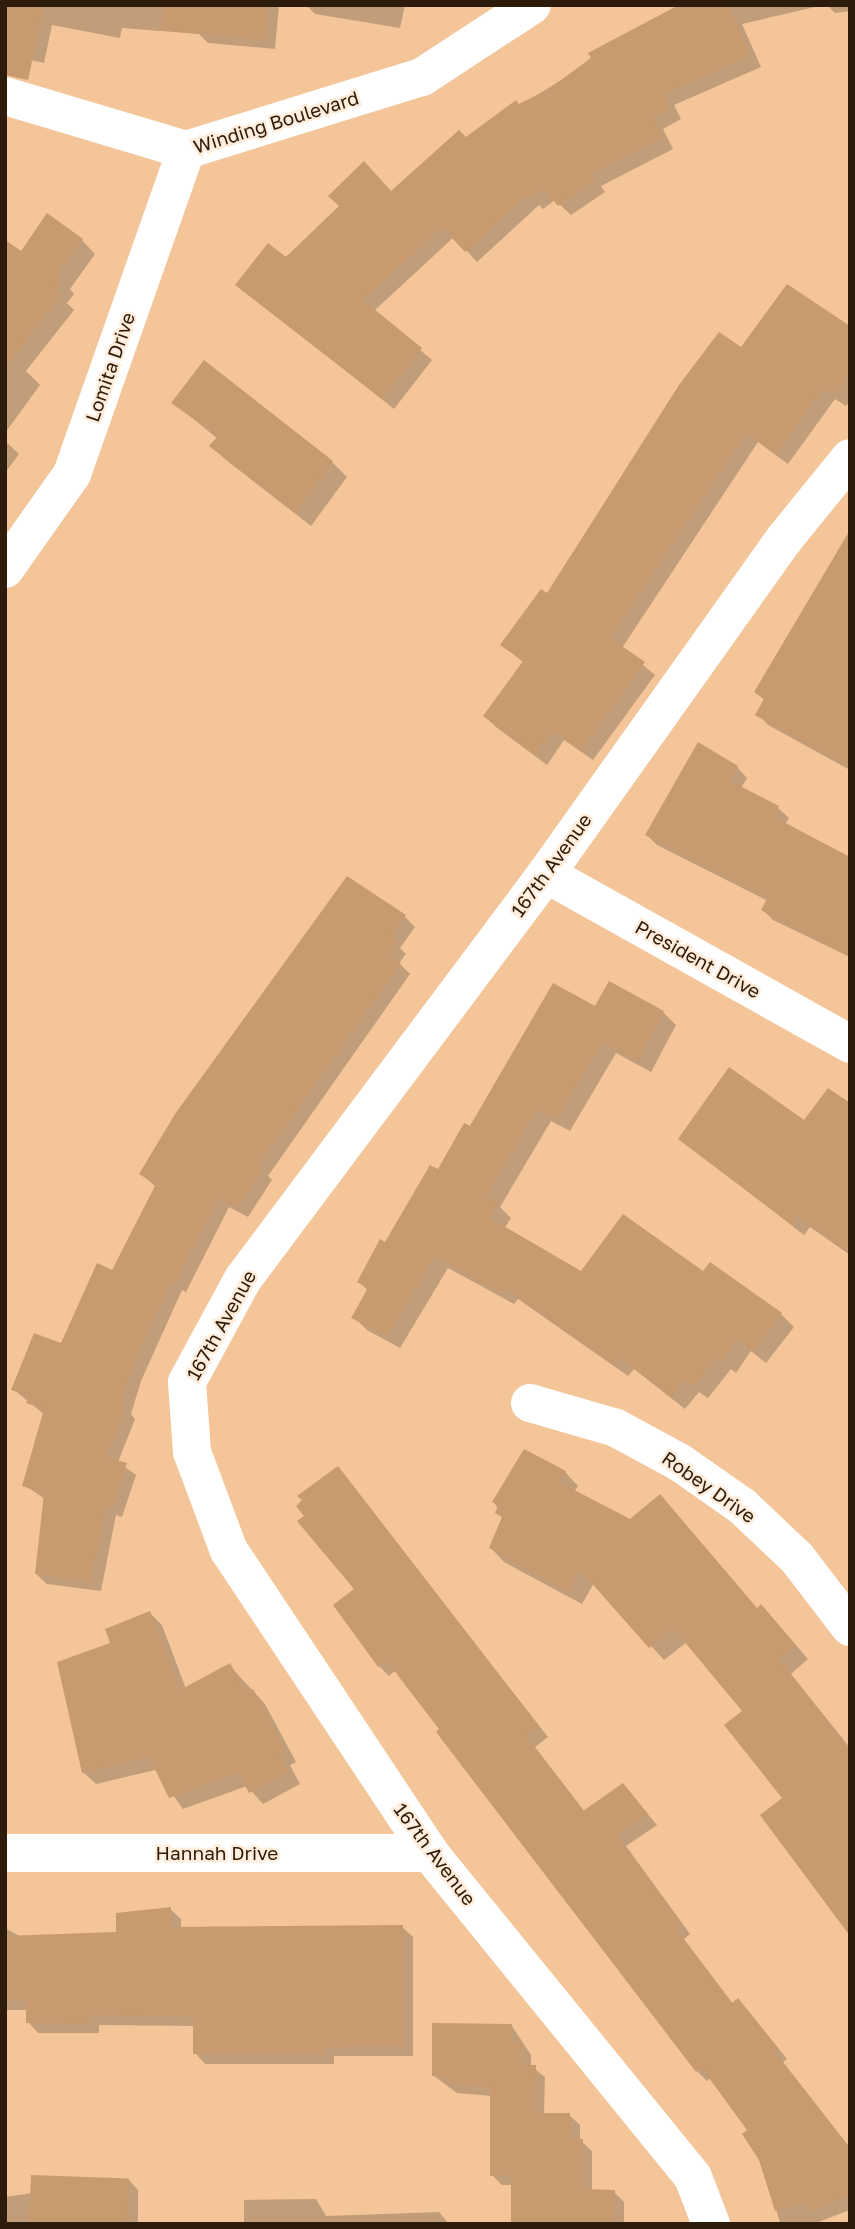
<!DOCTYPE html>
<html>
<head>
<meta charset="utf-8">
<style>
  body { margin:0 }
  #map { position:relative; width:855px; height:2229px; overflow:hidden; background:#f3c599; font-family:"Golos Text",sans-serif }
  div>[style] { position:absolute }
  [style*='--x'] { left:calc(var(--x)*1px); top:calc(var(--y)*1px); width:calc(var(--w)*1px); rotate:calc(var(--a)*1deg) }
  .shadow>* { inset:0; background:#0003 }
  .building>* { inset:0; background:#c79a70; transform-origin:0 0 }
  .minor>* { height:38px; margin:-19px; padding:0 19px; transform-origin:19px; border-radius:19px; background:#fff }
  span { translate:-50% -50%; white-space:nowrap; text-align:center; line-height:1.15; -webkit-text-stroke:5px #ffecda; paint-order:stroke }
  .street-label { font-size:19px; color:#2d1c0b }
  .frame { position:absolute; inset:0; border:7px solid #2d1c0b; pointer-events:none }
</style>
</head>
<body>
<div id="map">
  <div class="shadow">
    <i style="clip-path:polygon(5px 5px,279px 5px,275px 49px,208px 43px,199px 34px,122px 28px,120px 38px,52px 25px,44px 63px,5px 54px)"></i>
    <i style="clip-path:polygon(306px 5px,405px 5px,400px 28px,315px 14px)"></i>
    <i style="clip-path:polygon(675px 5px,824px 5px,742px 24px,761px 67px,674px 105px,681px 119px,663px 129px,673px 149px,601px 186px,605px 192px,571px 215px,555px 200px,543px 209px,539px 205px,477px 262px,454px 237px,374px 311px,432px 360px,394px 409px,238px 285px,392px 193px,466px 139px,676px 9px)"></i>
    <i style="clip-path:polygon(827px 5px,850px 5px,850px 11px,835px 13px)"></i>
    <i style="clip-path:polygon(82px 240px,95px 254px,70px 289px,74px 294px,67px 303px,74px 310px,26px 371px,40px 385px,5px 433px,5px 242px,21px 254px)"></i>
    <i style="clip-path:polygon(850px 328px,850px 401px,846px 406px,835px 399px,788px 464px,758px 442px,622px 648px,655px 675px,593px 760px,564px 740px,547px 765px,496px 727px,485px 716px,524px 663px,503px 645px,548px 596px,741px 350px)"></i>
    <i style="clip-path:polygon(174px 403px,332px 462px,347px 477px,311px 526px,226px 460px,211px 446px,218px 439px)"></i>
    <i style="clip-path:polygon(5px 441px,19px 454px,5px 473px)"></i>
    <i style="clip-path:polygon(757px 692px,850px 715px,850px 770px,768px 725px,758px 714px,765px 701px)"></i>
    <i style="clip-path:polygon(737px 767px,747px 778px,741px 788px,778px 808px,789px 818px,785px 825px,850px 859px,850px 957px,773px 920px,763px 910px,768px 901px,657px 845px,647px 835px)"></i>
    <i style="clip-path:polygon(404px 916px,415px 927px,400px 948px,406px 954px,399px 963px,410px 974px,268px 1176px,272px 1180px,248px 1217px,229px 1207px,186px 1292px,182px 1290px,141px 1381px,131px 1414px,135px 1419px,118px 1462px,136px 1475px,122px 1517px,116px 1515px,101px 1591px,47px 1584px,36px 1574px,45px 1499px,24px 1485px,45px 1415px,13px 1389px,62px 1345px,113px 1272px,156px 1187px,141px 1174px)"></i>
    <i style="clip-path:polygon(596px 1008px,663px 1012px,676px 1025px,651px 1072px,616px 1053px,570px 1131px,551px 1121px,500px 1207px,511px 1218px,504px 1229px,581px 1273px,704px 1273px,781px 1314px,794px 1327px,766px 1363px,751px 1351px,736px 1373px,731px 1369px,708px 1398px,699px 1392px,685px 1409px,634px 1369px,628px 1376px,518px 1299px,514px 1304px,448px 1268px,400px 1348px,367px 1330px,354px 1317px,368px 1291px,359px 1281px,471px 1128px)"></i>
    <i style="clip-path:polygon(850px 1104px,850px 1255px,810px 1227px,804px 1235px,680px 1139px,805px 1122px)"></i>
    <i style="clip-path:polygon(338px 1469px,548px 1737px,535px 1747px,585px 1812px,623px 1785px,657px 1825px,626px 1846px,690px 1934px,684px 1939px,733px 2004px,748px 2011px,787px 2059px,783px 2062px,850px 2148px,850px 2210px,813px 2224px,780px 2222px,750px 2131px,711px 2077px,707px 2081px,697px 2071px,396px 1670px,389px 1676px,379px 1666px,357px 1590px,306px 1516px)"></i>
    <i style="clip-path:polygon(565px 1472px,578px 1486px,574px 1492px,774px 1620px,808px 1659px,791px 1674px,850px 1748px,850px 1927px,744px 1711px,687px 1642px,664px 1660px,594px 1583px,582px 1604px,504px 1562px,491px 1548px,503px 1519px,494px 1502px)"></i>
    <i style="clip-path:polygon(150px 1613px,162px 1625px,186px 1689px,230px 1666px,265px 1704px,296px 1762px,290px 1765px,300px 1784px,263px 1804px,247px 1786px,183px 1809px,155px 1770px,96px 1784px,83px 1772px,112px 1644px)"></i>
    <i style="clip-path:polygon(170px 1909px,181px 1919px,181px 1929px,402px 1927px,413px 1937px,413px 2056px,334px 2056px,334px 2064px,205px 2064px,195px 2053px,195px 2026px,99px 2025px,99px 2033px,38px 2033px,28px 2022px,28px 2010px,5px 2010px,5px 1928px,21px 1937px,118px 1934px)"></i>
    <i style="clip-path:polygon(512px 2026px,531px 2055px,531px 2066px,545px 2077px,544px 2114px,569px 2115px,580px 2125px,580px 2140px,592px 2151px,592px 2191px,614px 2192px,624px 2202px,624px 2224px,513px 2224px,512px 2185px,502px 2185px,492px 2175px,492px 2096px,457px 2093px,434px 2076px)"></i>
    <i style="clip-path:polygon(128px 2179px,138px 2190px,138px 2223px,244px 2222px,244px 2200px,316px 2199px,326px 2216px,439px 2212px,449px 2224px,5px 2224px,5px 2197px)"></i>
  </div>
  <div class="building">
    <i style="clip-path:polygon(5px 5px,44px 5px,28px 80px,5px 75px)"></i>
    <i style="clip-path:polygon(162px 5px,268px 5px,265px 40px,161px 30px)"></i>
    <i style="clip-path:polygon(679px 5px,729px 5px,751px 56px,664px 94px,671px 108px,653px 117px,664px 138px,592px 174px,595px 180px,558px 206px,544px 189px,530px 199px,527px 195px,465px 252px,442px 227px,363px 300px,422px 348px,382px 399px,235px 285px,268px 243px,286px 257px,339px 206px,328px 196px,364px 161px,391px 191px,459px 130px,466px 137px,516px 100px,519px 104px,549px 89px,591px 58px,588px 53px)"></i>
    <i style="clip-path:polygon(47px 213px,83px 239px,56px 275px,62px 279px,54px 289px,61px 295px,5px 368px,5px 240px,21px 251px)"></i>
    <i style="clip-path:polygon(787px 284px,850px 326px,850px 375px,834px 396px,823px 389px,776px 454px,746px 433px,610px 638px,645px 662px,581px 750px,552px 731px,535px 755px,483px 716px,523px 661px,500px 645px,541px 589px,547px 593px,679px 385px,719px 332px,741px 347px)"></i>
    <i style="clip-path:polygon(204px 360px,333px 461px,296px 513px,209px 446px,218px 436px,171px 403px)"></i>
    <i style="clip-path:polygon(850px 530px,850px 767px,755px 715px,764px 699px,754px 692px)"></i>
    <i style="clip-path:polygon(698px 742px,738px 766px,730px 781px,779px 806px,774px 817px,850px 857px,850px 957px,761px 910px,768px 897px,645px 835px)"></i>
    <i style="clip-path:polygon(347px 876px,406px 915px,390px 937px,397px 942px,389px 954px,401px 963px,258px 1165px,263px 1168px,237px 1208px,218px 1198px,175px 1282px,171px 1281px,131px 1370px,121px 1404px,126px 1407px,106px 1457px,127px 1463px,112px 1508px,106px 1506px,91px 1582px,35px 1574px,44px 1493px,22px 1486px,44px 1409px,26px 1403px,29px 1396px,11px 1390px,34px 1333px,61px 1343px,97px 1263px,112px 1270px,156px 1184px,139px 1174px,175px 1114px)"></i>
    <i style="clip-path:polygon(609px 981px,664px 1011px,637px 1061px,602px 1042px,557px 1119px,537px 1109px,486px 1196px,499px 1203px,490px 1218px,581px 1271px,623px 1214px,703px 1271px,710px 1262px,782px 1313px,753px 1351px,737px 1339px,722px 1361px,717px 1357px,694px 1386px,685px 1380px,671px 1397px,620px 1357px,615px 1365px,504px 1287px,501px 1293px,435px 1256px,387px 1336px,351px 1318px,368px 1288px,357px 1282px,380px 1239px,385px 1242px,430px 1165px,438px 1169px,464px 1123px,470px 1126px,553px 983px,595px 1006px)"></i>
    <i style="clip-path:polygon(729px 1067px,804px 1120px,828px 1088px,850px 1103px,850px 1253px,798px 1216px,792px 1225px,678px 1139px)"></i>
    <i style="clip-path:polygon(524px 1449px,566px 1471px,559px 1482px,630px 1519px,660px 1494px,757px 1608px,761px 1604px,796px 1645px,779px 1659px,850px 1750px,850px 1936px,760px 1815px,782px 1798px,724px 1725px,742px 1711px,673px 1628px,649px 1648px,580px 1570px,568px 1592px,489px 1548px,502px 1517px,495px 1513px,499px 1505px,492px 1502px)"></i>
    <i style="clip-path:polygon(338px 1466px,539px 1726px,526px 1736px,583px 1811px,623px 1783px,648px 1814px,617px 1835px,681px 1923px,675px 1928px,732px 2003px,738px 1998px,778px 2048px,774px 2051px,850px 2148px,850px 2196px,809px 2211px,805px 2202px,775px 2211px,759px 2160px,742px 2134px,747px 2130px,701px 2067px,696px 2072px,436px 1732px,439px 1729px,386px 1660px,378px 1667px,333px 1605px,354px 1589px,297px 1521px,304px 1516px,296px 1506px,302px 1500px,297px 1496px)"></i>
    <i style="clip-path:polygon(150px 1611px,180px 1690px,230px 1663px,247px 1693px,253px 1689px,285px 1750px,279px 1753px,289px 1771px,249px 1793px,238px 1773px,169px 1798px,149px 1757px,82px 1773px,57px 1662px,110px 1643px,105px 1629px)"></i>
    <i style="clip-path:polygon(171px 1907px,171px 1927px,403px 1925px,403px 2046px,325px 2047px,325px 2054px,193px 2054px,193px 2017px,89px 2015px,89px 2024px,26px 2023px,26px 2000px,5px 2000px,5px 1936px,116px 1932px,116px 1913px)"></i>
    <i style="clip-path:polygon(432px 2023px,512px 2024px,512px 2041px,522px 2042px,521px 2065px,536px 2065px,535px 2113px,570px 2113px,570px 2138px,583px 2139px,583px 2189px,615px 2190px,614px 2224px,511px 2224px,511px 2175px,490px 2176px,490px 2088px,445px 2083px,445px 2076px,432px 2076px)"></i>
    <i style="left:31px;top:2175px;width:98px;height:49px;rotate:2deg"></i>
  </div>
  <div class="minor">
    <i style="--x:5;--y:96;--w:189;--a:16.6"></i>
    <i style="--x:186;--y:150;--w:247;--a:-17.2"></i>
    <i style="--x:422;--y:77;--w:131;--a:-33.2"></i>
    <i style="--x:5;--y:569;--w:116;--a:-54.8"></i>
    <i style="--x:72;--y:474;--w:343;--a:-70.6"></i>
    <i style="--x:546;--y:874;--w:348;--a:29.2"></i>
    <i style="--x:530;--y:1403;--w:90;--a:16.2"></i>
    <i style="--x:616;--y:1428;--w:72;--a:28.4"></i>
    <i style="--x:679;--y:1462;--w:77;--a:34.9"></i>
    <i style="--x:742;--y:1506;--w:76;--a:43.4"></i>
    <i style="--x:797;--y:1558;--w:87;--a:52.5"></i>
    <i style="--x:5;--y:1853;--w:425;--a:0"></i>
    <i style="--x:711;--y:2224;--w:50;--a:-111"></i>
    <i style="--x:693;--y:2177;--w:417;--a:-129.1"></i>
    <i style="--x:430;--y:1853;--w:363;--a:-123.6"></i>
    <i style="--x:229;--y:1551;--w:106;--a:-110.5"></i>
    <i style="--x:192;--y:1452;--w:70;--a:-94.1"></i>
    <i style="--x:187;--y:1382;--w:117;--a:-61.5"></i>
    <i style="--x:243;--y:1279;--w:506;--a:-53.2"></i>
    <i style="--x:546;--y:874;--w:412;--a:-54.6"></i>
    <i style="--x:785;--y:538;--w:103;--a:-50.9"></i>
  </div>
  <div class="street-label">
    <span style="left:276px;top:122px;rotate:-17deg">Winding Boulevard</span>
    <span style="left:110px;top:367px;rotate:-71deg">Lomita Drive</span>
    <span style="left:551px;top:865px;rotate:-54deg">167th Avenue</span>
    <span style="left:698px;top:959px;rotate:29deg">President Drive</span>
    <span style="left:221px;top:1325px;rotate:-61deg">167th Avenue</span>
    <span style="left:709px;top:1487px;rotate:35deg">Robey Drive</span>
    <span style="left:217px;top:1853px">Hannah Drive</span>
    <span style="left:435px;top:1854px;rotate:53deg">167th Avenue</span>
  </div>
  <div class="frame"></div>
</div>
</body>
</html>
